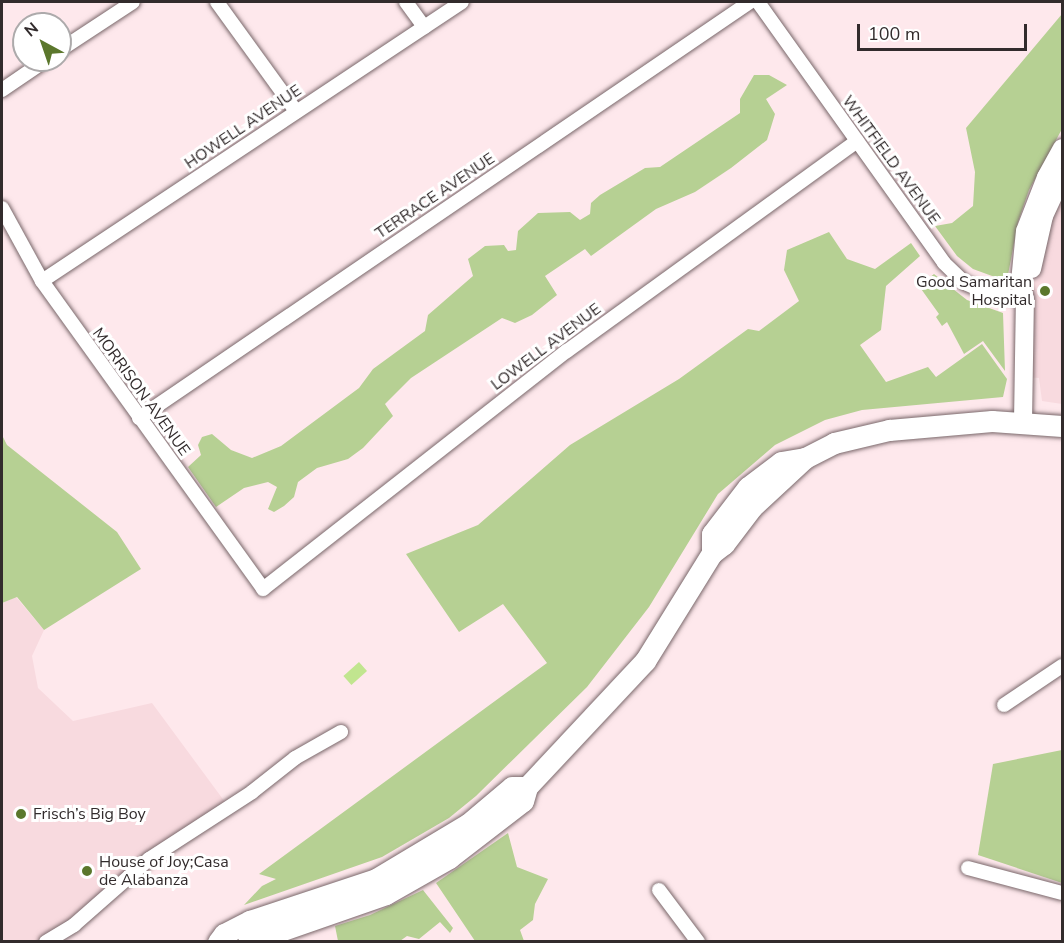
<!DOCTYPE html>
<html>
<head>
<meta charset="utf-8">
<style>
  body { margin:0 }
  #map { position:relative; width:1064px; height:943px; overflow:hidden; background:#fee8ec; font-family:"Nunito Sans",sans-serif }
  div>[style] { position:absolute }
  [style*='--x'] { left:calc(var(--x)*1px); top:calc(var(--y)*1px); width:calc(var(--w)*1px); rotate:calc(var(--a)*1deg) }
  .built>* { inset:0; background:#f8dadf }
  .green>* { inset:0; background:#b6d093 }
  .water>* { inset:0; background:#c1e58f; transform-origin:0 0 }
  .roads { filter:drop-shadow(0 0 2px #79676a) drop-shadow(0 0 2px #79676a) }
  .street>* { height:14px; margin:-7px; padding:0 7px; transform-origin:7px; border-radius:7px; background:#fff }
  .secondary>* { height:18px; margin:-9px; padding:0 9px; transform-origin:9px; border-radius:9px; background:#fff }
  .primary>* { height:21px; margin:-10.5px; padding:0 10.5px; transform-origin:10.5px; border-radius:10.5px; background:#fff }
  .dots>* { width:16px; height:16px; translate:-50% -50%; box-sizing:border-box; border:3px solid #fff; border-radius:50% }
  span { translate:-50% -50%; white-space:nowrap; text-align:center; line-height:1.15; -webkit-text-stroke:6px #fff; paint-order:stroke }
  .street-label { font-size:16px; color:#322b2c }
  .poi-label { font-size:16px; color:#322b2c }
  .right { translate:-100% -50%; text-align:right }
  .left { translate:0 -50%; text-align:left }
  .frame { position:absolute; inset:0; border:3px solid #322b2c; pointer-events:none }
  .north { position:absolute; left:12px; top:12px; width:60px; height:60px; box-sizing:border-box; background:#fff; border:2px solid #adaaab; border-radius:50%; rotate:320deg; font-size:16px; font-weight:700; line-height:24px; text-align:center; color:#322b2c }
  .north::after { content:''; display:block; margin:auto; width:21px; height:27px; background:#5b772c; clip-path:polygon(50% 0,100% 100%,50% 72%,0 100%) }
  .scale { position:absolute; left:857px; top:24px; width:170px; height:27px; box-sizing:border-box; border:3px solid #322b2c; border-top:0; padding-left:8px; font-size:18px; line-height:21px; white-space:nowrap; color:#322b2c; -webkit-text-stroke:4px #fff; paint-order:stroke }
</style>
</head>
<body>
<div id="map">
  <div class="built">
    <i style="clip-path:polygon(1062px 177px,1062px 404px,1042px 401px,1039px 378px,1024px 377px,1025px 299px,1033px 262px)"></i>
    <i style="clip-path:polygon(16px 597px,44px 630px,32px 656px,38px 688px,73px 721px,152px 703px,225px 802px,57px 941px,2px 941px,2px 603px)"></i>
  </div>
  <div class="green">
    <i style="clip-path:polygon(1062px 14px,1062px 129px,1029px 190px,1018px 222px,1008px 275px,1003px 280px,973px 269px,957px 256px,935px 226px,952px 223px,973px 206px,975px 172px,966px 128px)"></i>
    <i style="clip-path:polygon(754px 75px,769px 75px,787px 85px,766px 99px,775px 114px,767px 140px,731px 168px,695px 192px,656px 209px,591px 256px,585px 249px,545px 276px,557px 295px,532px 315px,515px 323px,502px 318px,411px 378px,385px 404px,393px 416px,363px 448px,348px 459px,317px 468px,298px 482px,294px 497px,284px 506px,274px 512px,268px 509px,277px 487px,268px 482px,244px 488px,216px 507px,188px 467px,201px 455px,198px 445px,202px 437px,212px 434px,231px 450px,252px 458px,281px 446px,359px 388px,373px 369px,425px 331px,428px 315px,473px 276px,468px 259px,485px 246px,504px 245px,508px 251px,516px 250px,518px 231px,538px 213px,570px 212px,580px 220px,590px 214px,591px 203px,600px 195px,645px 168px,660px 167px,740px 113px,740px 99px)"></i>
    <i style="clip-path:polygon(829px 232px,847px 259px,875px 269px,911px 243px,920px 256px,886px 286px,881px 330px,860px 345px,886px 382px,928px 367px,936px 377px,982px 344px,1007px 379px,1003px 397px,862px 410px,825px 420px,775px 445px,718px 494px,649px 607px,587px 687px,476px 796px,449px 818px,382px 857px,244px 905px,262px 886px,276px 879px,259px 874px,547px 663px,503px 604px,459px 632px,406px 554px,478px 525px,570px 445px,679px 379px,748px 329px,759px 331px,799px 301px,784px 270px,787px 250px)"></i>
    <i style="clip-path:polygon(934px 274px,967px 300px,1003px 313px,1005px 371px,983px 341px,964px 354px,947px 322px,942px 326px,936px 317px,939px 314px,919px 286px)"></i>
    <i style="clip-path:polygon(2px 435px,7px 445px,117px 532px,141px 569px,44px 630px,17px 597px,2px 603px)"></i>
    <i style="clip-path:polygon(1062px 750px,1062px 883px,978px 855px,993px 764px)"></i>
    <i style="clip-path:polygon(508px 833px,517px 867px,548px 879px,535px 904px,533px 920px,520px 930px,524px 941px,475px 941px,436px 883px)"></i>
    <i style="clip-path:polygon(423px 890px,453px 928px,450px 933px,440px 922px,419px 939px,407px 936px,400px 941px,338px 941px,335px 926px,370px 915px)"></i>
  </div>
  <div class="water">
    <i style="left:359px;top:662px;width:12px;height:21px;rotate:48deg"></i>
  </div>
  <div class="roads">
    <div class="street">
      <i style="--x:217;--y:2;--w:135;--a:54.1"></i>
      <i style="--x:406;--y:2;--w:31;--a:54"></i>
      <i style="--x:758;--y:2;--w:320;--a:54.5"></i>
      <i style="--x:944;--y:263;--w:29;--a:44"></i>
      <i style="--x:965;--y:283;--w:22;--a:24"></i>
      <i style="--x:985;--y:292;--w:41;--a:9.9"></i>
      <i style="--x:60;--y:50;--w:87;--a:-33.3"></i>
      <i style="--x:2;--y:90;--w:53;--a:-34.3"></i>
      <i style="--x:2;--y:208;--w:83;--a:61.3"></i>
      <i style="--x:42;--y:281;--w:379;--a:54.3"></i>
      <i style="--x:263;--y:589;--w:386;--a:-38.1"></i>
      <i style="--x:567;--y:351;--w:358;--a:-35.9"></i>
      <i style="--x:42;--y:281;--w:504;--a:-33.6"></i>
      <i style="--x:139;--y:418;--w:739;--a:-34.25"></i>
      <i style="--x:1004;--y:705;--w:70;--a:-33.9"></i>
      <i style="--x:968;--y:868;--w:97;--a:14.9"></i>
      <i style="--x:659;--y:890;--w:65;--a:53.1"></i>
      <i style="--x:46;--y:942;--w:33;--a:-31"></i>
      <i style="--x:74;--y:925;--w:100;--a:-41.3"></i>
      <i style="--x:149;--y:859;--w:123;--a:-33"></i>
      <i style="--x:252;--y:792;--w:55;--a:-38.3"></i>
      <i style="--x:295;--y:758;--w:53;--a:-29.5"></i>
    </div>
    <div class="secondary">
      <i style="--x:1032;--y:269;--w:54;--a:-77.2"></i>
      <i style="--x:1044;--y:216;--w:43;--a:-65.2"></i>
      <i style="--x:1023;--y:422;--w:123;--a:-89.1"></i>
      <i style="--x:1025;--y:299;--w:18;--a:-106"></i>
      <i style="--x:1020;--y:282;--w:51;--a:-84.4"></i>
      <i style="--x:1025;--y:231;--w:58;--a:-68.7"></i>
      <i style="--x:1046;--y:177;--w:33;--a:-61"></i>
    </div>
    <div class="primary">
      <i style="--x:712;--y:553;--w:19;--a:-90"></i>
      <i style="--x:712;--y:534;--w:59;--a:-52.5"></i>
      <i style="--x:748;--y:487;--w:41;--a:-37.1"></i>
      <i style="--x:781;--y:462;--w:24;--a:-9"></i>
      <i style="--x:218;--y:942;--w:10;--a:-53"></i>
      <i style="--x:224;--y:934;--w:29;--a:-27"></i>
      <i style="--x:250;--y:921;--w:133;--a:-18.4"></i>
      <i style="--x:376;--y:879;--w:107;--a:-30.9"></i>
      <i style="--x:468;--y:824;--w:57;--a:-40.1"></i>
      <i style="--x:512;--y:787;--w:15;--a:0"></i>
      <i style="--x:248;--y:942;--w:146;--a:-19.2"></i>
      <i style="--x:386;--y:894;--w:73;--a:-29.7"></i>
      <i style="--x:449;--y:858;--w:93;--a:-37.6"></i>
      <i style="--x:523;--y:801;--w:15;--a:-74"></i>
      <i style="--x:527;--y:787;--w:173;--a:-46.9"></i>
      <i style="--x:645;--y:661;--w:127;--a:-58.2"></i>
      <i style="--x:712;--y:553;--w:15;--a:-37"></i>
      <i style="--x:724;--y:544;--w:46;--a:-52.9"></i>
      <i style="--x:752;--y:507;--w:72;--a:-42.8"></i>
      <i style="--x:805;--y:458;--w:33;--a:-27"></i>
      <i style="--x:834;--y:443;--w:57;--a:-13.3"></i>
      <i style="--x:889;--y:430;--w:103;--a:-5"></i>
      <i style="--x:992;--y:421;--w:70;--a:4.1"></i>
    </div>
  </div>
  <div class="dots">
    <i style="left:1045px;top:291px;background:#5b772c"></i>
    <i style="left:21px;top:814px;background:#5b772c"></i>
    <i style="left:87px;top:871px;background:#5b772c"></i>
  </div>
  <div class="street-label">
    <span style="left:243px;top:127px;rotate:-34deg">HOWELL AVENUE</span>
    <span style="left:891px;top:160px;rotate:54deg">WHITFIELD AVENUE</span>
    <span style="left:435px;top:196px;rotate:-34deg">TERRACE AVENUE</span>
    <span style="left:546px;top:347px;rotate:-37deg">LOWELL AVENUE</span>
    <span style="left:141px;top:392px;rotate:54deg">MORRISON AVENUE</span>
  </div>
  <div class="poi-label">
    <span class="right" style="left:1032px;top:291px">Good Samaritan<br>Hospital</span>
    <span class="left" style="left:33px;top:814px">Frisch’s Big Boy</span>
    <span class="left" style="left:99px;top:871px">House of Joy;Casa<br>de Alabanza</span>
  </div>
  <div class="frame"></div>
  <div class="north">N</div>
  <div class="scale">100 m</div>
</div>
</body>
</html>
